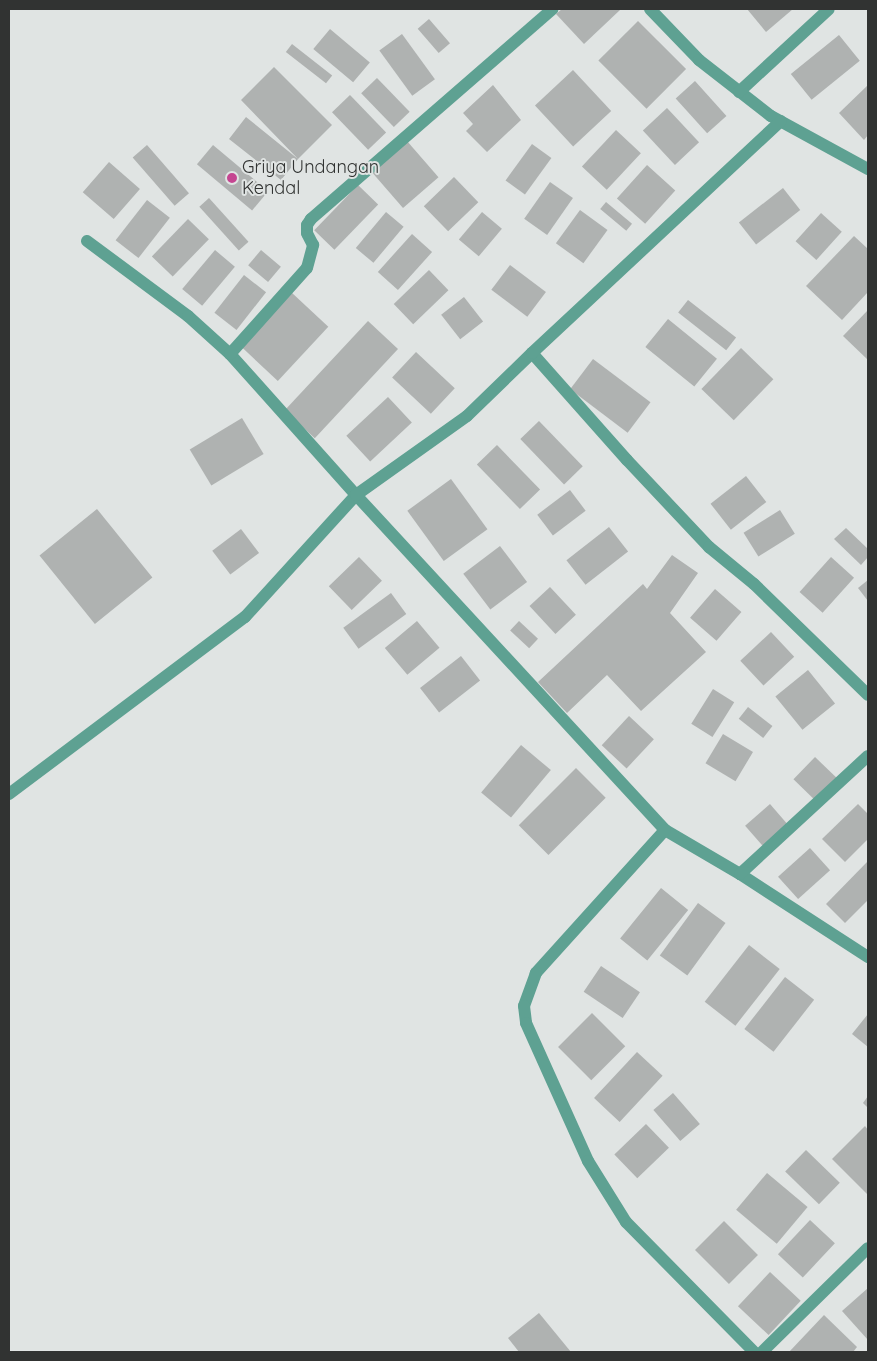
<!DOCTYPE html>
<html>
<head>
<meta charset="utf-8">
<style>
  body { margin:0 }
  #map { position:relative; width:877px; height:1361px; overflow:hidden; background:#e0e4e3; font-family:Quicksand,sans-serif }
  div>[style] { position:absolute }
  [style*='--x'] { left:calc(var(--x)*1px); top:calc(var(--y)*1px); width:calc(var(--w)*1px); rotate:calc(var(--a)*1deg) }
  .building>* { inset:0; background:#afb2b1; transform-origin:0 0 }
  .minor>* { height:12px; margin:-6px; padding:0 6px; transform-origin:6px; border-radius:6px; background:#5ea192 }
  .dots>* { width:14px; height:14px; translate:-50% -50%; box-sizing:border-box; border:2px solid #e0e4e3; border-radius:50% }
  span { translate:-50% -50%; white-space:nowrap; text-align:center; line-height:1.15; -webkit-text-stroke:4px #e0e4e3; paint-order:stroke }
  .poi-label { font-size:18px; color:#313332 }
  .left { translate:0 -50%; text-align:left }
  .frame { position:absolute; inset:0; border:10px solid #313332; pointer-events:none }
</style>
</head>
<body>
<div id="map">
  <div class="building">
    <i style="clip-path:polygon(562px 9px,618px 9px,620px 10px,584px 44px,556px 14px)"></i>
    <i style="clip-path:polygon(747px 9px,793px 9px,766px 32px)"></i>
    <i style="left:429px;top:19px;width:32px;height:15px;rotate:49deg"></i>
    <i style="left:638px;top:21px;width:68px;height:56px;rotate:45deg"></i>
    <i style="left:330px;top:29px;width:52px;height:26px;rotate:40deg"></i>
    <i style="left:402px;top:34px;width:56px;height:28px;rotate:54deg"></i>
    <i style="left:839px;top:35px;width:33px;height:62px;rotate:51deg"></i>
    <i style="left:292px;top:44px;width:51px;height:10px;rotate:38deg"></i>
    <i style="clip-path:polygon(274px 67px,332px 125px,298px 159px,281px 180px,229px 139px,246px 117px,298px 159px,241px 100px)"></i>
    <i style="left:573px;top:70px;width:56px;height:52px;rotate:47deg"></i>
    <i style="left:377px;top:78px;width:47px;height:22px;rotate:46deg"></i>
    <i style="left:695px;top:81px;width:47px;height:26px;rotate:48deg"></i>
    <i style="clip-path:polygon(493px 85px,521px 120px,487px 152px,466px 131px,473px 124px,463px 113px)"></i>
    <i style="clip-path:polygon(868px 85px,868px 135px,864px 140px,839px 113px)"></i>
    <i style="left:350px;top:95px;width:52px;height:25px;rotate:46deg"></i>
    <i style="left:667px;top:108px;width:47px;height:33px;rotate:47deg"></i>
    <i style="left:616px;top:130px;width:34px;height:50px;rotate:43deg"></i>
    <i style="left:407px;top:141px;width:48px;height:47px;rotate:49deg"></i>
    <i style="left:532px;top:144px;width:24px;height:45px;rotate:36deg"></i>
    <i style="left:147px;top:145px;width:64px;height:19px;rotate:49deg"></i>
    <i style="left:213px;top:145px;width:72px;height:25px;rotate:40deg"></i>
    <i style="left:109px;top:162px;width:41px;height:40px;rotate:41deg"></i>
    <i style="left:647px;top:165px;width:38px;height:45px;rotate:42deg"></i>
    <i style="left:454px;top:177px;width:35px;height:42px;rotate:46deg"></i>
    <i style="left:550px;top:182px;width:28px;height:45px;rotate:35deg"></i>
    <i style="left:358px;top:185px;width:28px;height:63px;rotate:44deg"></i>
    <i style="left:783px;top:188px;width:28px;height:56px;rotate:52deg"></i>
    <i style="left:209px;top:198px;width:59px;height:13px;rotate:48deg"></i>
    <i style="left:147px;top:200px;width:29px;height:51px;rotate:38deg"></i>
    <i style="left:606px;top:202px;width:34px;height:9px;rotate:40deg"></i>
    <i style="left:580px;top:210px;width:34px;height:41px;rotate:36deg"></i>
    <i style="left:386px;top:212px;width:23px;height:47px;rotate:40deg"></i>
    <i style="left:482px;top:212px;width:26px;height:36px;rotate:40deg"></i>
    <i style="left:821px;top:213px;width:28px;height:38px;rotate:42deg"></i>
    <i style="left:188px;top:219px;width:29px;height:52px;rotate:44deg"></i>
    <i style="left:412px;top:234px;width:27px;height:51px;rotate:42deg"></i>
    <i style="clip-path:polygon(854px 236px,868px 249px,868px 292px,842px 320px,806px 286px)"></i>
    <i style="left:215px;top:250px;width:26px;height:51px;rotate:40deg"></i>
    <i style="left:261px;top:250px;width:26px;height:20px;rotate:40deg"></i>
    <i style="left:510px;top:265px;width:45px;height:31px;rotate:37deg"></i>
    <i style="left:429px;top:270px;width:28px;height:49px;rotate:46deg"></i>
    <i style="left:244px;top:275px;width:28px;height:48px;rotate:38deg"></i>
    <i style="left:291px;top:292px;width:51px;height:74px;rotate:43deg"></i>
    <i style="left:464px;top:297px;width:31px;height:29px;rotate:52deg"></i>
    <i style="left:688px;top:300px;width:61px;height:16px;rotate:38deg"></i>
    <i style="clip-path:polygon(868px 310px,868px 360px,843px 336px)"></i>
    <i style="left:668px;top:319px;width:63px;height:36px;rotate:39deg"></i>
    <i style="left:368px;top:321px;width:41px;height:122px;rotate:43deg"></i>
    <i style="left:741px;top:348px;width:45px;height:57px;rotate:44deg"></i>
    <i style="left:416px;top:352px;width:53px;height:35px;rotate:43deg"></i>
    <i style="left:593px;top:359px;width:72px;height:38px;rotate:37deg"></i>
    <i style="left:388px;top:397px;width:35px;height:57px;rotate:47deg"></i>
    <i style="left:242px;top:418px;width:42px;height:61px;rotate:59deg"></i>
    <i style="left:539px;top:421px;width:63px;height:26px;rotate:46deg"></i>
    <i style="left:497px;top:445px;width:62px;height:28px;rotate:46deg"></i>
    <i style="left:746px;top:476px;width:33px;height:45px;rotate:52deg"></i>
    <i style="left:451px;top:479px;width:62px;height:54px;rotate:54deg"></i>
    <i style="left:570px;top:490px;width:26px;height:41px;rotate:53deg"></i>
    <i style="left:97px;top:509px;width:88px;height:74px;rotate:51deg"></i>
    <i style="left:780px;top:510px;width:28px;height:43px;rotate:58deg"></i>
    <i style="left:609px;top:527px;width:31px;height:54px;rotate:52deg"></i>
    <i style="clip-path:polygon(846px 528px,868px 549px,868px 557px,861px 565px,834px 539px)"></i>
    <i style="left:241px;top:529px;width:30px;height:36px;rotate:53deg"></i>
    <i style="left:500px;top:546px;width:45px;height:46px;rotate:53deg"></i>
    <i style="clip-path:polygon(672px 555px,698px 573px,670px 613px,706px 652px,641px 711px,607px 675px,567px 713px,538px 682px,643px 584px,647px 589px)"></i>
    <i style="left:359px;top:557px;width:33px;height:42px;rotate:46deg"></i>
    <i style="left:831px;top:557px;width:31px;height:47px;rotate:42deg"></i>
    <i style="clip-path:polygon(868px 580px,868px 601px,858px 588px)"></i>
    <i style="left:550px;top:587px;width:38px;height:28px;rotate:47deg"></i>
    <i style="left:715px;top:589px;width:35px;height:38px;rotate:41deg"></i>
    <i style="left:391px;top:593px;width:26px;height:59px;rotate:54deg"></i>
    <i style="left:417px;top:621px;width:35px;height:42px;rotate:50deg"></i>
    <i style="left:519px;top:621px;width:26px;height:13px;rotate:43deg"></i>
    <i style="left:771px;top:632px;width:34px;height:42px;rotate:47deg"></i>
    <i style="left:461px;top:656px;width:31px;height:52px;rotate:52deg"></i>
    <i style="left:808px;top:670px;width:43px;height:42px;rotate:51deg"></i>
    <i style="left:713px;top:689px;width:25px;height:41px;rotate:32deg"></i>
    <i style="left:748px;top:707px;width:31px;height:15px;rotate:38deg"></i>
    <i style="left:629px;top:716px;width:34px;height:40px;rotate:43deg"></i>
    <i style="left:723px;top:734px;width:35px;height:34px;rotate:31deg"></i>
    <i style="left:521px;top:745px;width:39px;height:62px;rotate:40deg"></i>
    <i style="left:815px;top:757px;width:30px;height:31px;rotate:44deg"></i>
    <i style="left:576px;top:768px;width:42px;height:81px;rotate:45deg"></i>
    <i style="left:770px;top:804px;width:28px;height:33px;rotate:49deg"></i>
    <i style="clip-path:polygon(858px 804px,868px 814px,868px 839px,845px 862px,822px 839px)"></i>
    <i style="left:810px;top:848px;width:30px;height:43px;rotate:48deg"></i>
    <i style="clip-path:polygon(868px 861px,868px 900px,845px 923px,826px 904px)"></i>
    <i style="left:661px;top:888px;width:35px;height:65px;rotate:39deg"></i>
    <i style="left:698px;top:903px;width:34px;height:65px;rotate:36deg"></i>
    <i style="left:749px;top:945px;width:39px;height:72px;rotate:38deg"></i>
    <i style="left:601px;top:966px;width:47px;height:31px;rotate:34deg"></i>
    <i style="left:785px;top:977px;width:37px;height:66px;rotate:38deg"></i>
    <i style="left:592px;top:1013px;width:47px;height:48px;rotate:45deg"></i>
    <i style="clip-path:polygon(868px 1014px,868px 1047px,852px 1034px)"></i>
    <i style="left:637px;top:1052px;width:35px;height:63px;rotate:43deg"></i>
    <i style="left:673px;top:1093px;width:41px;height:26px;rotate:49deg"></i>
    <i style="clip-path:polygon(868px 1096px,868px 1108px,863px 1103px)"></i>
    <i style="left:646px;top:1124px;width:33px;height:44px;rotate:46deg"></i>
    <i style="clip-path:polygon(865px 1126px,868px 1130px,868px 1195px,832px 1159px)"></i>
    <i style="left:806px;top:1150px;width:47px;height:30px;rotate:44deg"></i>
    <i style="left:767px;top:1173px;width:53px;height:48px;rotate:40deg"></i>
    <i style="left:810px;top:1220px;width:34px;height:47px;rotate:43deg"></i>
    <i style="left:724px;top:1221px;width:48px;height:41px;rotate:45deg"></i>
    <i style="left:770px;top:1272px;width:42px;height:47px;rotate:43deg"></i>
    <i style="clip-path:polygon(868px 1288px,868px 1340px,842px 1311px)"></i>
    <i style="clip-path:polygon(539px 1313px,571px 1352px,519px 1352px,508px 1338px)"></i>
    <i style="clip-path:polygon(824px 1315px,857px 1347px,853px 1352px,789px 1352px)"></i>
  </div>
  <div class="minor">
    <i style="--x:650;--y:9;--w:71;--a:46.1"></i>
    <i style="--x:699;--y:60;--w:91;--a:37.9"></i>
    <i style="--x:771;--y:116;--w:111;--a:28.7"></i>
    <i style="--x:739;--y:92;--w:122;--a:-42.7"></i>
    <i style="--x:87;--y:241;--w:126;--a:36.6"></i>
    <i style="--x:188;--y:316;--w:57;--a:42.1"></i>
    <i style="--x:230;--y:354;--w:189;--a:48.2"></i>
    <i style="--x:356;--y:495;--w:456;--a:47.3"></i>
    <i style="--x:665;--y:830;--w:87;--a:30.4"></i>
    <i style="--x:740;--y:874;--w:153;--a:33"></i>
    <i style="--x:532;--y:353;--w:143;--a:48.4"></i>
    <i style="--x:627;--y:460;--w:120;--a:46.7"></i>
    <i style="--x:709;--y:547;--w:58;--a:39.4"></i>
    <i style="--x:754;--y:584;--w:159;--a:44.2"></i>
    <i style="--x:230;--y:354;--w:115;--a:-48.2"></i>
    <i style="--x:307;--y:268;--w:24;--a:-75"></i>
    <i style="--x:313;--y:245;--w:13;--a:-117"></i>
    <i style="--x:307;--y:233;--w:8;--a:-90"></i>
    <i style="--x:307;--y:225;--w:7;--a:-56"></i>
    <i style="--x:311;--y:219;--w:320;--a:-41"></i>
    <i style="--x:9;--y:794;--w:295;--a:-36.9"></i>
    <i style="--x:245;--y:617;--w:165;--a:-47.7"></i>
    <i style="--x:356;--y:495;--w:136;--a:-35.4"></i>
    <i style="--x:467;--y:416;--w:91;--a:-44.1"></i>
    <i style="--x:532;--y:353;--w:340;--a:-43"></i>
    <i style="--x:665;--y:830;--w:193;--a:132.1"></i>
    <i style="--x:536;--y:973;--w:35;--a:110"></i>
    <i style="--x:524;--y:1006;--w:17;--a:83"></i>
    <i style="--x:526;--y:1023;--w:151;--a:65.8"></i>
    <i style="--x:588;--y:1161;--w:72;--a:58.1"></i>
    <i style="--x:626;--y:1222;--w:182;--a:45.4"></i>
    <i style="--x:740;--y:874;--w:174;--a:-42.7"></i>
    <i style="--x:762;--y:1352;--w:148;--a:-44.5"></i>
  </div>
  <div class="dots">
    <i style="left:232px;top:178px;background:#c54691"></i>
  </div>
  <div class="poi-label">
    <span class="left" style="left:242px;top:178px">Griya Undangan<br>Kendal</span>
  </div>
  <div class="frame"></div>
</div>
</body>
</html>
